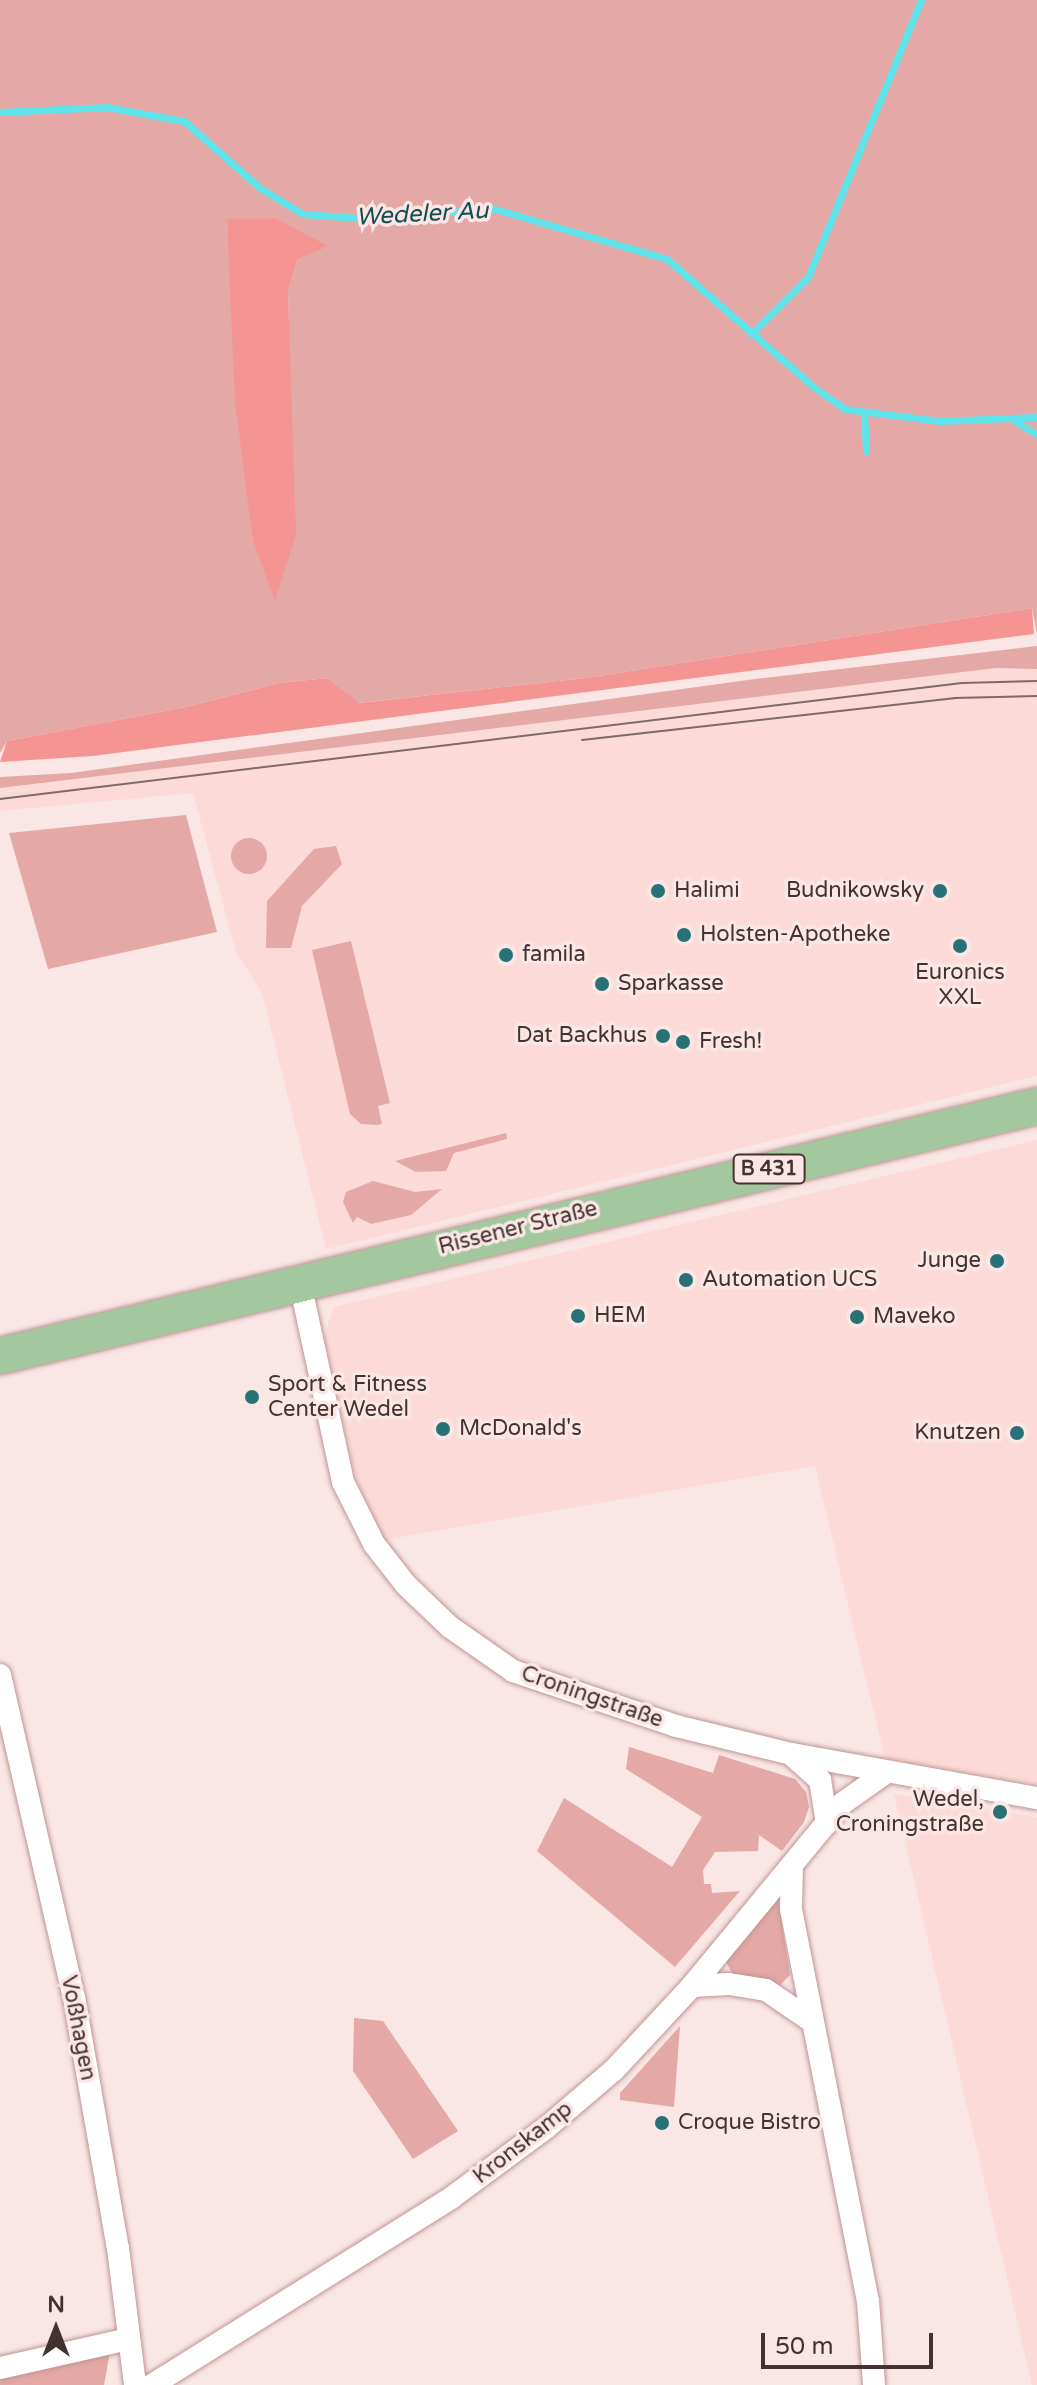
<!DOCTYPE html>
<html>
<head>
<meta charset="utf-8">
<style>
  body { margin:0 }
  #map { position:relative; width:1037px; height:2385px; overflow:hidden; background:#f9e6e5; font-family:"Varela Round",sans-serif }
  div>[style] { position:absolute }
  [style*='--x'] { left:calc(var(--x)*1px); top:calc(var(--y)*1px); width:calc(var(--w)*1px); rotate:calc(var(--a)*1deg) }
  .built>* { inset:0; background:#fcdad8 }
  .green>* { inset:0; background:#e4a8a6 }
  .round { border-radius:50% }
  .forest>* { inset:0; background:#f49593 }
  .stream>* { height:7px; margin:-3.5px; padding:0 3.5px; transform-origin:3.5px; border-radius:3.5px; background:#60e4ec }
  .roads { filter:drop-shadow(0 0 2px #bf9492) drop-shadow(0 0 2px #bf9492) }
  .minor>* { height:22px; margin:-11px; padding:0 11px; transform-origin:11px; border-radius:11px; background:#fff }
  .primary>* { height:36px; margin:-18px; padding:0 18px; transform-origin:18px; border-radius:18px; background:#a3c79e }
  .tram>* { height:2px; margin:-1px; padding:0 1px; transform-origin:1px; border-radius:1px; background:#7d6a69 }
  .dots>* { width:22px; height:22px; translate:-50% -50%; box-sizing:border-box; border:4px solid #f9e6e5; border-radius:50% }
  span { translate:-50% -50%; white-space:nowrap; text-align:center; line-height:1.15; -webkit-text-stroke:7px #f9e6e5; paint-order:stroke }
  .shield-label span { padding:2px 6px; background:#f9e6e5; border:2px solid; border-radius:6px; -webkit-text-stroke-width:0 }
  .shield-label { font-size:20px; color:#443231; font-weight:700 }
  .poi-label { font-size:22px; color:#443231 }
  .left { translate:0 -50%; text-align:left }
  .right { translate:-100% -50%; text-align:right }
  .street-label { font-size:22px; color:#443231 }
  .water-label { font-size:24px; color:#134e52; font-style:italic }
  .north { position:absolute; left:16px; top:2289px; width:80px; height:80px; -webkit-text-stroke:6px #f9e6e5; paint-order:stroke; rotate:0deg; font-size:22px; font-weight:700; line-height:32px; text-align:center; color:#443231 }
  .north::after { content:''; display:block; margin:auto; width:28px; height:36px; background:#443231; clip-path:polygon(50% 0,100% 100%,50% 72%,0 100%) }
  .scale { position:absolute; left:761px; top:2333px; width:172px; height:36px; box-sizing:border-box; border:4px solid #443231; border-top:0; padding-left:10px; font-size:24px; line-height:28px; white-space:nowrap; color:#443231; -webkit-text-stroke:6px #f9e6e5; paint-order:stroke }
</style>
</head>
<body>
<div id="map">
  <div class="built">
    <i style="clip-path:polygon(996px 668px,1037px 669px,1037px 1076px,326px 1249px,262px 993px,236px 952px,193px 793px,0 811px,0 788px)"></i>
    <i style="clip-path:polygon(1037px 1140px,1037px 1784px,885px 1759px,815px 1466px,383px 1540px,356px 1478px,324px 1336px,334px 1307px)"></i>
    <i style="clip-path:polygon(894px 1794px,1037px 1817px,1037px 2385px,1032px 2385px)"></i>
  </div>
  <div class="green">
    <i style="clip-path:polygon(evenodd,0 0,1037px 0,1037px 634px,1032px 608px,586px 678px,358px 703px,327px 678px,279px 683px,186px 707px,7px 741px,0 753px,0 0,275px 218px,298px 259px,288px 290px,291px 410px,275px 599px,253px 542px,227px 220px,275px 218px)"></i>
    <i style="clip-path:polygon(1037px 646px,1037px 669px,996px 668px,0 788px,0 777px,71px 773px,755px 679px)"></i>
    <i style="clip-path:polygon(186px 815px,217px 932px,48px 969px,9px 833px)"></i>
    <i class="round" style="left:231px;top:838px;width:36px;height:36px"></i>
    <i style="clip-path:polygon(336px 846px,342px 864px,302px 906px,291px 948px,266px 948px,267px 901px,314px 849px)"></i>
    <i style="clip-path:polygon(351px 941px,390px 1103px,378px 1106px,382px 1124px,377px 1125px,361px 1124px,350px 1114px,312px 950px)"></i>
    <i style="clip-path:polygon(506px 1133px,507px 1139px,454px 1153px,446px 1171px,416px 1172px,395px 1161px)"></i>
    <i style="clip-path:polygon(373px 1181px,415px 1192px,442px 1189px,411px 1215px,371px 1224px,357px 1217px,353px 1223px,343px 1202px,346px 1192px)"></i>
    <i style="clip-path:polygon(629px 1747px,713px 1773px,719px 1755px,795px 1779px,806px 1792px,809px 1807px,804px 1822px,782px 1851px,759px 1835px,758px 1851px,715px 1852px,703px 1870px,704px 1884px,711px 1884px,712px 1893px,740px 1891px,675px 1967px,537px 1851px,564px 1798px,672px 1867px,702px 1817px,626px 1769px)"></i>
    <i style="clip-path:polygon(778px 1899px,790px 1975px,778px 1987px,733px 1975px,725px 1960px)"></i>
    <i style="clip-path:polygon(354px 2018px,383px 2021px,458px 2131px,413px 2159px,353px 2071px)"></i>
    <i style="clip-path:polygon(680px 2026px,674px 2107px,620px 2100px,620px 2093px)"></i>
    <i style="clip-path:polygon(111px 2346px,104px 2385px,0 2385px,0 2374px)"></i>
  </div>
  <div class="forest">
    <i style="clip-path:polygon(275px 218px,328px 246px,298px 259px,288px 290px,296px 534px,275px 601px,253px 542px,235px 401px,227px 219px)"></i>
    <i style="clip-path:polygon(1032px 608px,1034px 634px,93px 756px,0 762px,7px 741px,186px 707px,279px 683px,327px 678px,359px 703px,586px 678px)"></i>
  </div>
  <div class="stream">
    <i style="--x:0;--y:112;--w:107;--a:-2.7"></i>
    <i style="--x:107;--y:107;--w:78;--a:10.3"></i>
    <i style="--x:184;--y:121;--w:101;--a:41.4"></i>
    <i style="--x:260;--y:188;--w:50;--a:31.2"></i>
    <i style="--x:303;--y:214;--w:55;--a:4.2"></i>
    <i style="--x:358;--y:218;--w:137;--a:-3.8"></i>
    <i style="--x:495;--y:209;--w:179;--a:16.2"></i>
    <i style="--x:667;--y:259;--w:196;--a:41.1"></i>
    <i style="--x:815;--y:388;--w:37;--a:35"></i>
    <i style="--x:845;--y:409;--w:96;--a:7.2"></i>
    <i style="--x:940;--y:421;--w:97;--a:-2.4"></i>
    <i style="--x:751;--y:334;--w:81;--a:-45"></i>
    <i style="--x:808;--y:277;--w:299;--a:-67.8"></i>
    <i style="--x:864;--y:413;--w:38;--a:87"></i>
    <i style="--x:1015;--y:421;--w:26;--a:32"></i>
  </div>
  <div class="roads">
    <div class="minor">
      <i style="--x:300;--y:1283;--w:204;--a:77.8"></i>
      <i style="--x:343;--y:1482;--w:69;--a:63.4"></i>
      <i style="--x:374;--y:1544;--w:52;--a:52"></i>
      <i style="--x:406;--y:1585;--w:61;--a:43.7"></i>
      <i style="--x:450;--y:1627;--w:77;--a:34.9"></i>
      <i style="--x:513;--y:1671;--w:172;--a:18.6"></i>
      <i style="--x:676;--y:1726;--w:119;--a:13.6"></i>
      <i style="--x:792;--y:1754;--w:249;--a:10.2"></i>
      <i style="--x:0;--y:1675;--w:330;--a:77.1"></i>
      <i style="--x:74;--y:1997;--w:255;--a:80.1"></i>
      <i style="--x:118;--y:2248;--w:138;--a:82.9"></i>
      <i style="--x:792;--y:1755;--w:38;--a:42"></i>
      <i style="--x:820;--y:1780;--w:44;--a:80.8"></i>
      <i style="--x:792;--y:1867;--w:42;--a:91.4"></i>
      <i style="--x:791;--y:1909;--w:399;--a:78.9"></i>
      <i style="--x:868;--y:2301;--w:84;--a:85.9"></i>
      <i style="--x:692;--y:1986;--w:37;--a:-3"></i>
      <i style="--x:729;--y:1984;--w:37;--a:9"></i>
      <i style="--x:766;--y:1990;--w:53;--a:34.3"></i>
      <i style="--x:0;--y:2368;--w:132;--a:-12.7"></i>
      <i style="--x:152;--y:2385;--w:353;--a:-32"></i>
      <i style="--x:451;--y:2198;--w:118;--a:-36.4"></i>
      <i style="--x:546;--y:2128;--w:89;--a:-40.5"></i>
      <i style="--x:614;--y:2070;--w:115;--a:-47.1"></i>
      <i style="--x:692;--y:1986;--w:237;--a:-50.5"></i>
      <i style="--x:843;--y:1803;--w:54;--a:-35.2"></i>
    </div>
    <div class="primary">
      <i style="--x:0;--y:1356;--w:1067;--a:-13.55"></i>
    </div>
  </div>
  <div class="tram">
    <i style="--x:582;--y:740;--w:374;--a:-6.4"></i>
    <i style="--x:954;--y:698;--w:83;--a:-1.4"></i>
    <i style="--x:0;--y:799;--w:969;--a:-6.88"></i>
    <i style="--x:962;--y:683;--w:75;--a:-1.5"></i>
  </div>
  <div class="dots">
    <i style="left:658px;top:891px;background:#287277"></i>
    <i style="left:940px;top:891px;background:#287277"></i>
    <i style="left:684px;top:935px;background:#287277"></i>
    <i style="left:960px;top:946px;background:#287277"></i>
    <i style="left:506px;top:955px;background:#287277"></i>
    <i style="left:602px;top:984px;background:#287277"></i>
    <i style="left:663px;top:1036px;background:#287277"></i>
    <i style="left:683px;top:1042px;background:#287277"></i>
    <i style="left:997px;top:1261px;background:#287277"></i>
    <i style="left:686px;top:1280px;background:#287277"></i>
    <i style="left:578px;top:1316px;background:#287277"></i>
    <i style="left:857px;top:1317px;background:#287277"></i>
    <i style="left:252px;top:1397px;background:#287277"></i>
    <i style="left:443px;top:1429px;background:#287277"></i>
    <i style="left:1017px;top:1433px;background:#287277"></i>
    <i style="left:1000px;top:1812px;background:#287277"></i>
    <i style="left:662px;top:2123px;background:#287277"></i>
  </div>
  <div class="shield-label">
    <span style="left:769px;top:1169px">B 431</span>
  </div>
  <div class="poi-label">
    <span class="left" style="left:674px;top:891px">Halimi</span>
    <span class="right" style="left:924px;top:891px">Budnikowsky</span>
    <span class="left" style="left:700px;top:935px">Holsten-Apotheke</span>
    <span class="left" style="left:522px;top:955px">famila</span>
    <span style="left:960px;top:985px">Euronics<br>XXL</span>
    <span class="left" style="left:618px;top:984px">Sparkasse</span>
    <span class="right" style="left:647px;top:1036px">Dat Backhus</span>
    <span class="left" style="left:699px;top:1042px">Fresh!</span>
    <span class="right" style="left:981px;top:1261px">Junge</span>
    <span class="left" style="left:702px;top:1280px">Automation UCS</span>
    <span class="left" style="left:594px;top:1316px">HEM</span>
    <span class="left" style="left:873px;top:1317px">Maveko</span>
    <span class="left" style="left:268px;top:1397px">Sport &amp; Fitness<br>Center Wedel</span>
    <span class="left" style="left:459px;top:1429px">McDonald's</span>
    <span class="right" style="left:1001px;top:1433px">Knutzen</span>
    <span class="right" style="left:984px;top:1812px">Wedel,<br>Croningstraße</span>
    <span class="left" style="left:678px;top:2123px">Croque Bistro</span>
  </div>
  <div class="street-label">
    <span style="left:518px;top:1228px;rotate:-14deg">Rissener Straße</span>
    <span style="left:592px;top:1697px;rotate:19deg">Croningstraße</span>
    <span style="left:78px;top:2028px;rotate:79deg">Voßhagen</span>
    <span style="left:523px;top:2143px;rotate:-38deg">Kronskamp</span>
  </div>
  <div class="water-label">
    <span style="left:422px;top:214px;rotate:-3deg">Wedeler Au</span>
  </div>
  <div class="north">N</div>
  <div class="scale">50 m</div>
</div>
</body>
</html>
